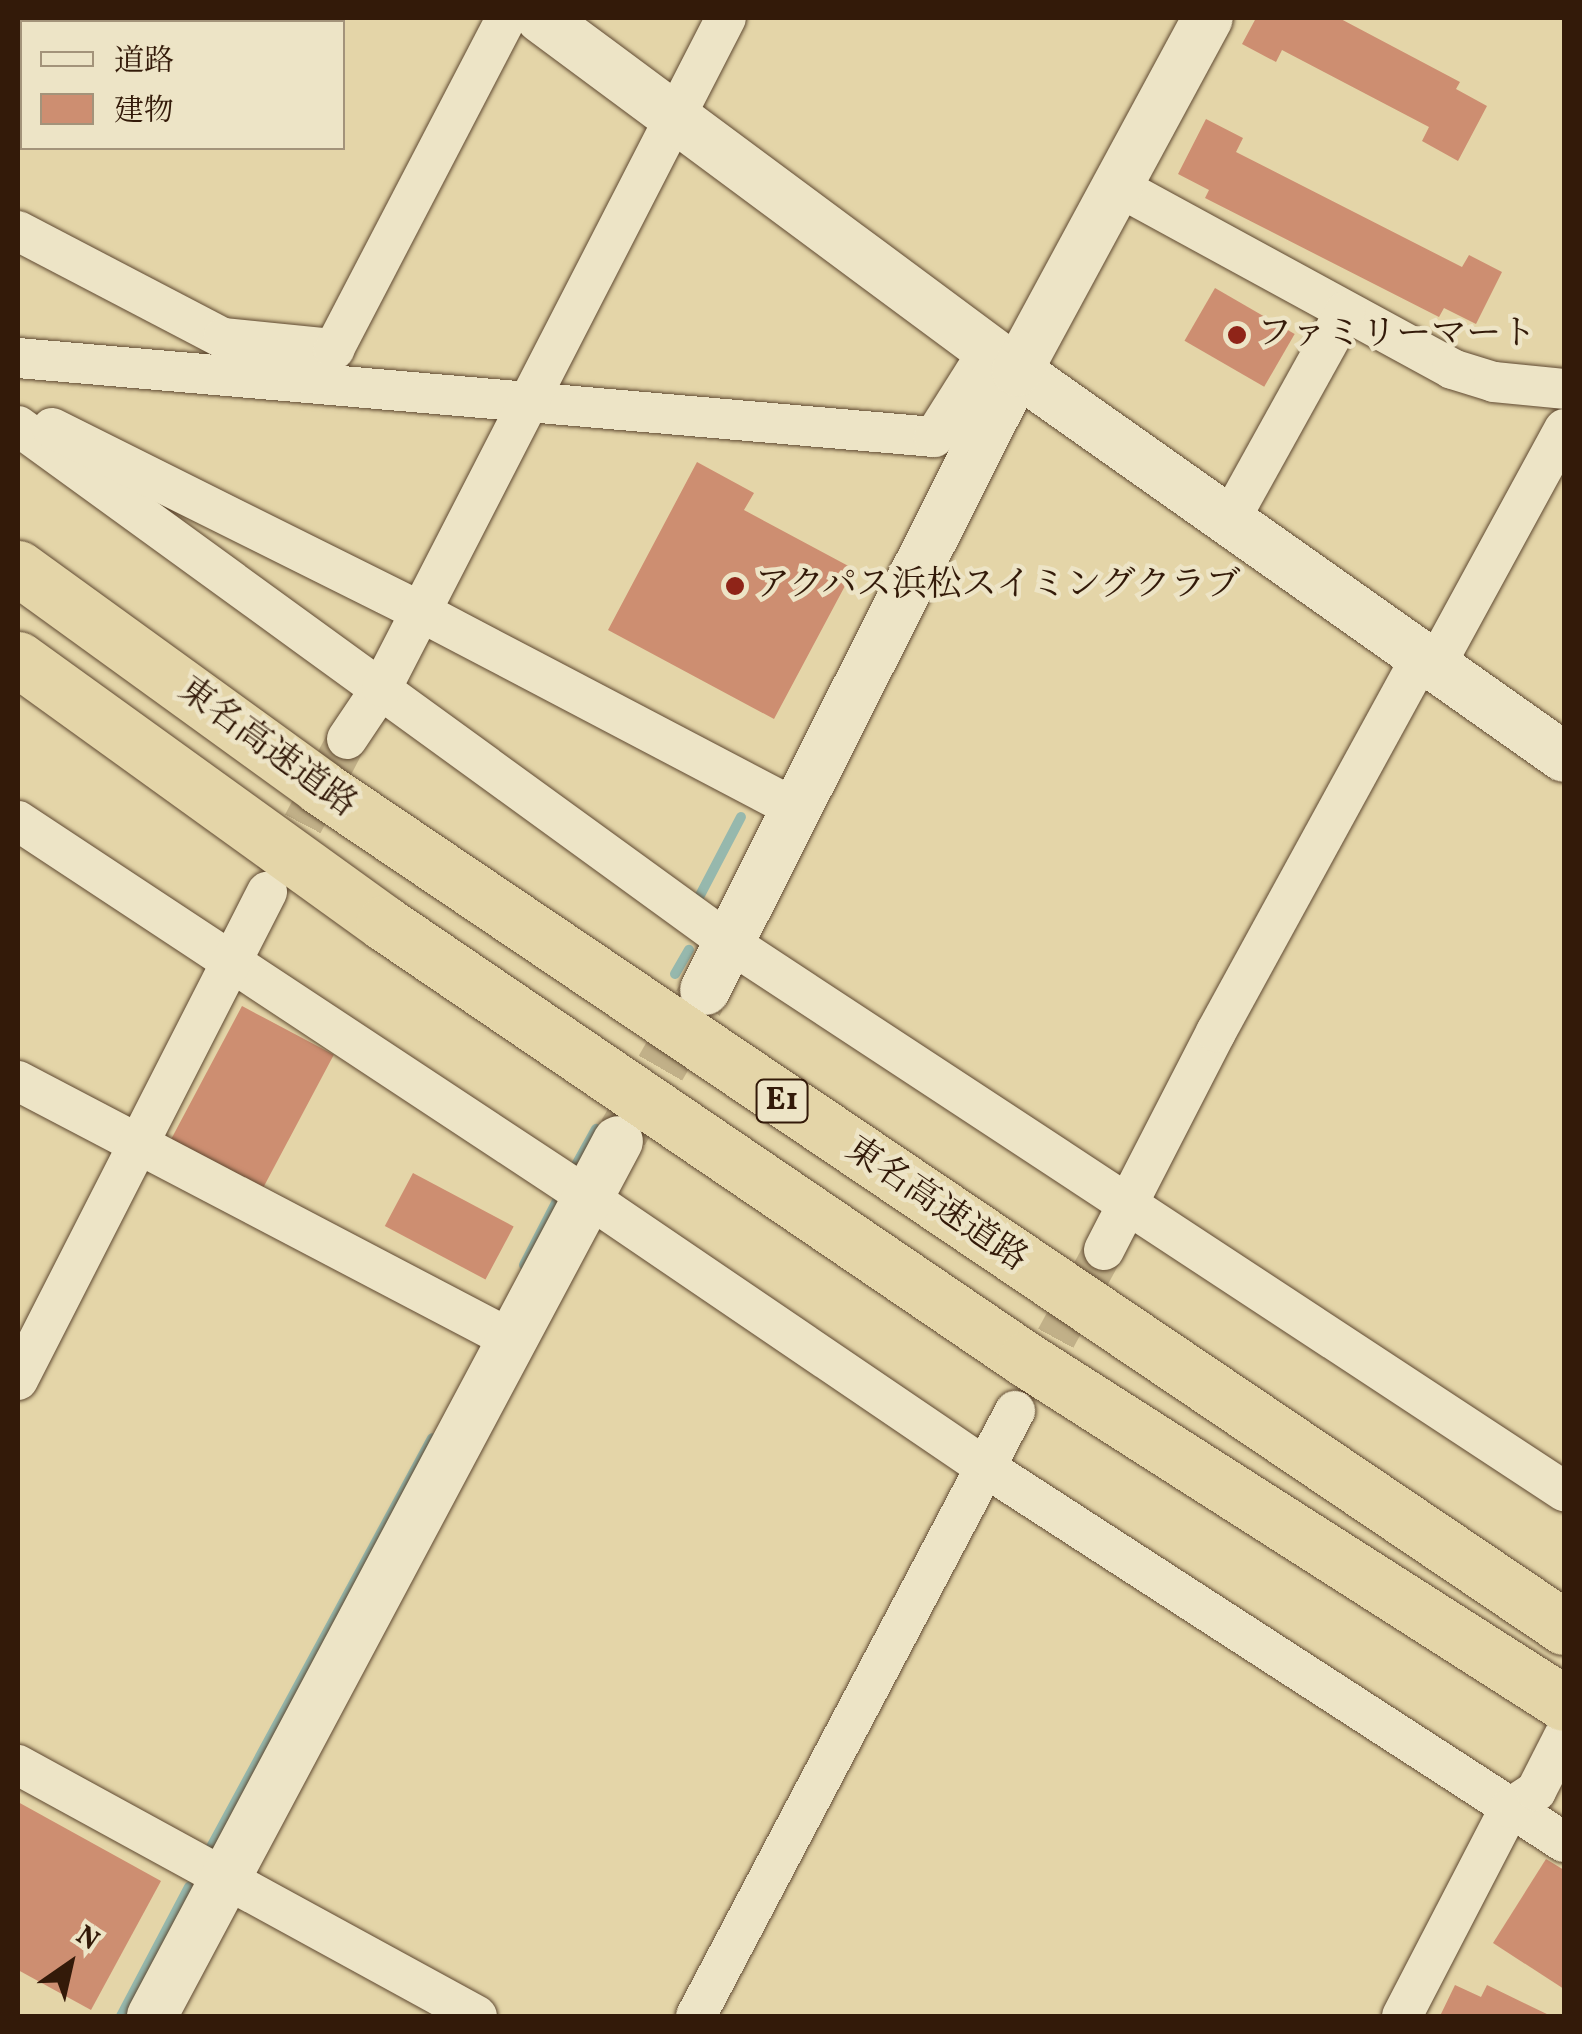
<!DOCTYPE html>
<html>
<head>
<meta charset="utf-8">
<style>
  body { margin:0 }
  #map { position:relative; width:1582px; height:2034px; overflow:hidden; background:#e4d5a8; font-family:Vollkorn,"Noto Serif JP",serif }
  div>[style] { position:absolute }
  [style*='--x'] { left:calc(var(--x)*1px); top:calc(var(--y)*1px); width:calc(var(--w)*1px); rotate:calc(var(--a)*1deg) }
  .stream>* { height:10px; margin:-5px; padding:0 5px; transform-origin:5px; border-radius:5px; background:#96b8ad }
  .building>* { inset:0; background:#cd8e71; transform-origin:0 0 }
  .minor-tunnel>* { height:40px; margin-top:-20px; transform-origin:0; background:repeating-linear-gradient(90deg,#c1b088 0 40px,transparent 0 60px) }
  .tertiary-tunnel>* { height:50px; margin-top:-25px; transform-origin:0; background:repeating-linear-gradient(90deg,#c1b088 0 50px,transparent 0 75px) }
  .roads { filter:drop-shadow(0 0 2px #5f4931) drop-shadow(0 0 2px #5f4931) }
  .minor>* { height:40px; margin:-20px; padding:0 20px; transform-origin:20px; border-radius:20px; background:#ede4c6 }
  .tertiary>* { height:50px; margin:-25px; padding:0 25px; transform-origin:25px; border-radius:25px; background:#ede4c6 }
  .motorway>* { height:55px; margin:-27.5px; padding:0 27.5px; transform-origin:27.5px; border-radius:27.5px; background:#e4d5a8 }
  .dots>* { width:28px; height:28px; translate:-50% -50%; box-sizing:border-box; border:5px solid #ede4c6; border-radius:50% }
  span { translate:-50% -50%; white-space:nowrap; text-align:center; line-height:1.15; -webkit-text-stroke:9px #ede4c6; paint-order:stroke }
  .shield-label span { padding:2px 8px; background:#ede4c6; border:2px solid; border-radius:8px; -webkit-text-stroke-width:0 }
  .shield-label { font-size:32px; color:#331a09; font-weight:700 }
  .poi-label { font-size:35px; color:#331a09 }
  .left { translate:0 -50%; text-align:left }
  .street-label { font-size:35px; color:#331a09 }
  .frame { position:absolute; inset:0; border:20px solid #331a09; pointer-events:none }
  .legend { position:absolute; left:20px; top:20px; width:325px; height:130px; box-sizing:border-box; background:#ede4c6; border:2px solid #a3937a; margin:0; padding:12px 18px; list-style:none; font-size:30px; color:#331a09 }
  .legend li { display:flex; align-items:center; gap:20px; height:50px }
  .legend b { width:50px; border:2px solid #a3937a }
  .north { position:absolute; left:20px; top:1914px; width:100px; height:100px; -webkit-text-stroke:8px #ede4c6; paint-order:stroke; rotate:34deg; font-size:28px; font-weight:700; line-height:40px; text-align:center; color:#331a09 }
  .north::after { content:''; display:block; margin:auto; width:35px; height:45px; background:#331a09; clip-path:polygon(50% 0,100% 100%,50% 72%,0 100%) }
</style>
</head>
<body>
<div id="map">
  <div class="stream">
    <i style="--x:696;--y:903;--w:97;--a:-62.4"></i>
    <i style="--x:675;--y:974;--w:28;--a:-60"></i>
    <i style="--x:570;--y:1176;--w:54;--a:-61"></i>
    <i style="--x:524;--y:1265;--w:83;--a:-62.8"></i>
    <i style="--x:210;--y:1849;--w:467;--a:-61.6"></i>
    <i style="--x:121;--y:2016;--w:146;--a:-62.2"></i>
  </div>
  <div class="building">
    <i style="clip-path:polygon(1256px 18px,1339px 18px,1460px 82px,1456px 89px,1487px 106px,1458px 161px,1422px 141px,1429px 127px,1282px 50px,1276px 62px,1242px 44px)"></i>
    <i style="clip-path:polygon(1206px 119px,1243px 138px,1236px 152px,1462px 267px,1469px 255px,1502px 272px,1476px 324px,1444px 308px,1439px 317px,1205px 198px,1209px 190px,1178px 174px)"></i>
    <i style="left:1215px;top:288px;width:92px;height:61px;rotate:30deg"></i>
    <i style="clip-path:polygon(697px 462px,754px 493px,744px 510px,854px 569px,774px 719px,608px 630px)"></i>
    <i style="left:242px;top:1006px;width:104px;height:157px;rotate:28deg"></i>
    <i style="left:413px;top:1173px;width:114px;height:60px;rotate:28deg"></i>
    <i style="clip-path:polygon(18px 1802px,161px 1881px,91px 2010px,18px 1970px)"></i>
    <i style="clip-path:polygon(1546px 1859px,1564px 1870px,1564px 1989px,1493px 1943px)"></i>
    <i style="clip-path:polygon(1455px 1985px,1481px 1997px,1487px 1985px,1551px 2016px,1440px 2016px)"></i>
  </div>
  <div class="minor-tunnel">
    <i style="--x:275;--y:877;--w:156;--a:-62.4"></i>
    <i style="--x:1027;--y:1391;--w:161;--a:-61.4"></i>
  </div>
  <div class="tertiary-tunnel">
    <i style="--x:623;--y:1133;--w:156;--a:-60"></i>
  </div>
  <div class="roads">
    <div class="minor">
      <i style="--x:18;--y:35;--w:11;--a:-68"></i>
      <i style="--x:1117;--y:186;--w:382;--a:28.6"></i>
      <i style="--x:1452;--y:369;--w:44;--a:17.2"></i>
      <i style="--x:1494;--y:382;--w:70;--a:5.7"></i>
      <i style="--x:18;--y:231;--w:231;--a:27.6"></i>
      <i style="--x:223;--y:338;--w:112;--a:5.7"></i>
      <i style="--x:334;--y:349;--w:373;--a:-62.5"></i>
      <i style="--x:18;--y:358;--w:919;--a:4.93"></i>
      <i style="--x:934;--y:437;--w:103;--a:-57.7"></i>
      <i style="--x:18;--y:426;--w:876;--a:35.99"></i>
      <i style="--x:727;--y:941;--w:1002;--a:33.31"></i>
      <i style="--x:52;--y:428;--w:410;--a:26.5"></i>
      <i style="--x:419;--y:611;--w:426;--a:27.7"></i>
      <i style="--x:1229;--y:521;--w:239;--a:-61"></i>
      <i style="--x:1435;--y:666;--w:270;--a:-61.4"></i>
      <i style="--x:347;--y:739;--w:63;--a:-56.1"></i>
      <i style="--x:382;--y:687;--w:752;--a:-62.79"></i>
      <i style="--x:18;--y:821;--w:684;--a:33.43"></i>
      <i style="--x:589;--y:1198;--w:482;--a:34.2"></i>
      <i style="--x:988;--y:1469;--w:686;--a:32.93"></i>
      <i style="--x:18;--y:1081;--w:560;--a:27.66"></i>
      <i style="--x:1104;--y:1250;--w:245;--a:-62.8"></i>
      <i style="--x:1216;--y:1032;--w:430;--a:-61.3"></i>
      <i style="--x:18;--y:1380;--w:548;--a:-62.97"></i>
      <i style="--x:18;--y:1765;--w:523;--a:28.67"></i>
      <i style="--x:696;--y:2016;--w:684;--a:-62.2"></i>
      <i style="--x:1402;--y:2016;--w:234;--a:-62.6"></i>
      <i style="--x:1510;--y:1808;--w:31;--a:-33"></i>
      <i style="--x:1536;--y:1791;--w:62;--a:-63"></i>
    </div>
    <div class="tertiary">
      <i style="--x:541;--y:18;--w:593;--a:36.56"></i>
      <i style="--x:1017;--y:371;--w:669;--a:35.21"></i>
      <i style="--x:705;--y:990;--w:693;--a:-63.25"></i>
      <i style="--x:1017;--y:371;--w:401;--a:-61.6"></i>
      <i style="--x:152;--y:2016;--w:991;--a:-61.96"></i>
    </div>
    <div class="motorway">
      <i style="--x:18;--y:568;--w:373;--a:35.9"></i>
      <i style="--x:320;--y:787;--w:1501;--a:34.03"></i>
      <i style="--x:18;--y:659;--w:451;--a:35.8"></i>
      <i style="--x:384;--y:923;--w:775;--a:34.22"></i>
      <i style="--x:1025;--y:1359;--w:639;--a:32.55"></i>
    </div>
  </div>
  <div class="dots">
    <i style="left:1237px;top:335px;background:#8f2418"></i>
    <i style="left:735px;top:586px;background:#8f2418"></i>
  </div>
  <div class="shield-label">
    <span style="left:782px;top:1101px">E1</span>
  </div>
  <div class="poi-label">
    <span class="left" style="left:1257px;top:335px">ファミリーマート</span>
    <span class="left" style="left:755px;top:586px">アクパス浜松スイミングクラブ</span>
  </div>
  <div class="street-label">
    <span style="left:267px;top:748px;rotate:36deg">東名高速道路</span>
    <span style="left:936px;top:1205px;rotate:34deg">東名高速道路</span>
  </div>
  <div class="frame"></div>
  <ul class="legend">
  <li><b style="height:12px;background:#ede4c6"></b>道路</li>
  <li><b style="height:28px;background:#cd8e71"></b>建物</li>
  </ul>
  <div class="north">N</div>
</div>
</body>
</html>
